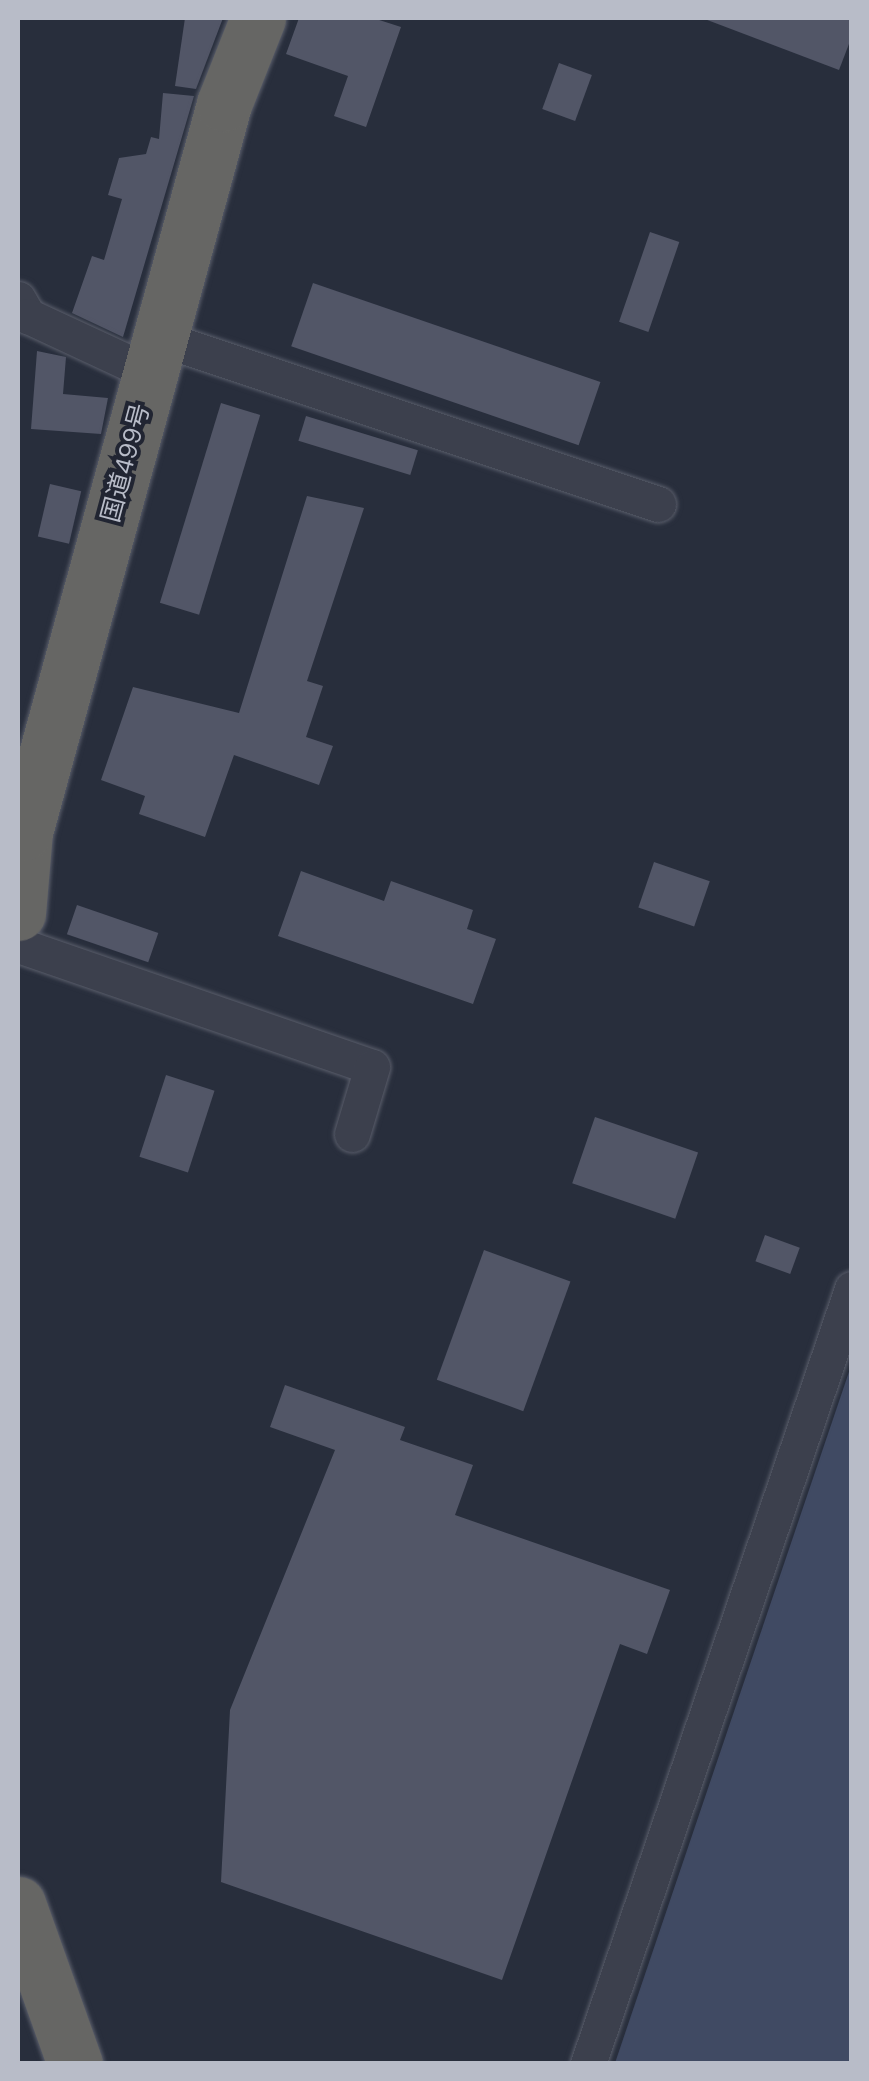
<!DOCTYPE html>
<html>
<head>
<meta charset="utf-8">
<style>
  body { margin:0 }
  #map { position:relative; width:869px; height:2081px; overflow:hidden; background:#282e3c; font-family:"DM Sans","Noto Sans JP",sans-serif }
  div>[style] { position:absolute }
  [style*='--x'] { left:calc(var(--x)*1px); top:calc(var(--y)*1px); width:calc(var(--w)*1px); rotate:calc(var(--a)*1deg) }
  .water>* { inset:0; background:#404a63 }
  .building>* { inset:0; background:#525667; transform-origin:0 0 }
  .roads { filter:drop-shadow(0 0 2px #5a5e6b) drop-shadow(0 0 2px #5a5e6b) }
  .minor>* { height:35px; margin:-17.5px; padding:0 17.5px; transform-origin:17.5px; border-radius:17.5px; background:#3c404d }
  .trunk>* { height:55px; margin:-27.5px; padding:0 27.5px; transform-origin:27.5px; border-radius:27.5px; background:#666664 }
  span { translate:-50% -50%; white-space:nowrap; text-align:center; line-height:1.15; -webkit-text-stroke:8px #212532; paint-order:stroke }
  .street-label { font-size:25px; color:#b8bcc8 }
  .frame { position:absolute; inset:0; border:20px solid #b8bcc8; pointer-events:none }
</style>
</head>
<body>
<div id="map">
  <div class="water">
    <i style="clip-path:polygon(851px 1366px,851px 2063px,615px 2063px)"></i>
  </div>
  <div class="building">
    <i style="clip-path:polygon(185px 18px,223px 18px,196px 89px,175px 86px)"></i>
    <i style="clip-path:polygon(299px 18px,373px 18px,401px 27px,366px 127px,334px 116px,348px 76px,286px 54px)"></i>
    <i style="clip-path:polygon(702px 18px,852px 18px,852px 36px,839px 70px)"></i>
    <i style="left:559px;top:63px;width:35px;height:49px;rotate:20deg"></i>
    <i style="clip-path:polygon(163px 93px,194px 96px,123px 337px,72px 313px,92px 256px,104px 260px,122px 199px,108px 195px,119px 158px,146px 154px,151px 137px,159px 139px)"></i>
    <i style="left:650px;top:232px;width:31px;height:95px;rotate:19deg"></i>
    <i style="left:313px;top:283px;width:304px;height:67px;rotate:19deg"></i>
    <i style="clip-path:polygon(37px 351px,66px 357px,63px 394px,108px 398px,101px 434px,31px 429px)"></i>
    <i style="left:221px;top:403px;width:41px;height:209px;rotate:17deg"></i>
    <i style="left:306px;top:416px;width:117px;height:26px;rotate:17deg"></i>
    <i style="left:50px;top:484px;width:32px;height:54px;rotate:13deg"></i>
    <i style="clip-path:polygon(307px 496px,364px 508px,307px 681px,323px 686px,306px 737px,333px 746px,319px 785px,234px 755px,205px 837px,139px 814px,145px 796px,101px 780px,133px 687px,239px 713px)"></i>
    <i style="left:654px;top:862px;width:59px;height:48px;rotate:19deg"></i>
    <i style="clip-path:polygon(301px 871px,384px 901px,391px 881px,473px 910px,467px 929px,496px 939px,473px 1004px,278px 936px)"></i>
    <i style="left:77px;top:905px;width:86px;height:31px;rotate:19deg"></i>
    <i style="left:166px;top:1075px;width:51px;height:86px;rotate:18deg"></i>
    <i style="left:595px;top:1117px;width:109px;height:70px;rotate:19deg"></i>
    <i style="left:765px;top:1235px;width:37px;height:28px;rotate:20deg"></i>
    <i style="left:484px;top:1250px;width:92px;height:138px;rotate:20deg"></i>
    <i style="clip-path:polygon(285px 1385px,405px 1427px,400px 1440px,473px 1465px,455px 1515px,670px 1590px,647px 1654px,620px 1644px,502px 1980px,221px 1882px,230px 1710px,335px 1450px,270px 1427px)"></i>
  </div>
  <div class="roads">
    <div class="minor">
      <i style="--x:18;--y:299;--w:20;--a:60"></i>
      <i style="--x:28;--y:316;--w:136;--a:24.9"></i>
      <i style="--x:160;--y:338;--w:525;--a:18.43"></i>
      <i style="--x:18;--y:945;--w:374;--a:19"></i>
      <i style="--x:372;--y:1067;--w:70;--a:106.6"></i>
      <i style="--x:588;--y:2064;--w:819;--a:-71.19"></i>
    </div>
    <div class="trunk">
      <i style="--x:18;--y:913;--w:81;--a:-85.1"></i>
      <i style="--x:25;--y:832;--w:755;--a:-74.71"></i>
      <i style="--x:224;--y:104;--w:92;--a:-68.4"></i>
      <i style="--x:18;--y:1904;--w:170;--a:70.4"></i>
    </div>
  </div>
  <div class="street-label">
    <span style="left:126px;top:463px;rotate:-75deg">国道499号</span>
  </div>
  <div class="frame"></div>
</div>
</body>
</html>
